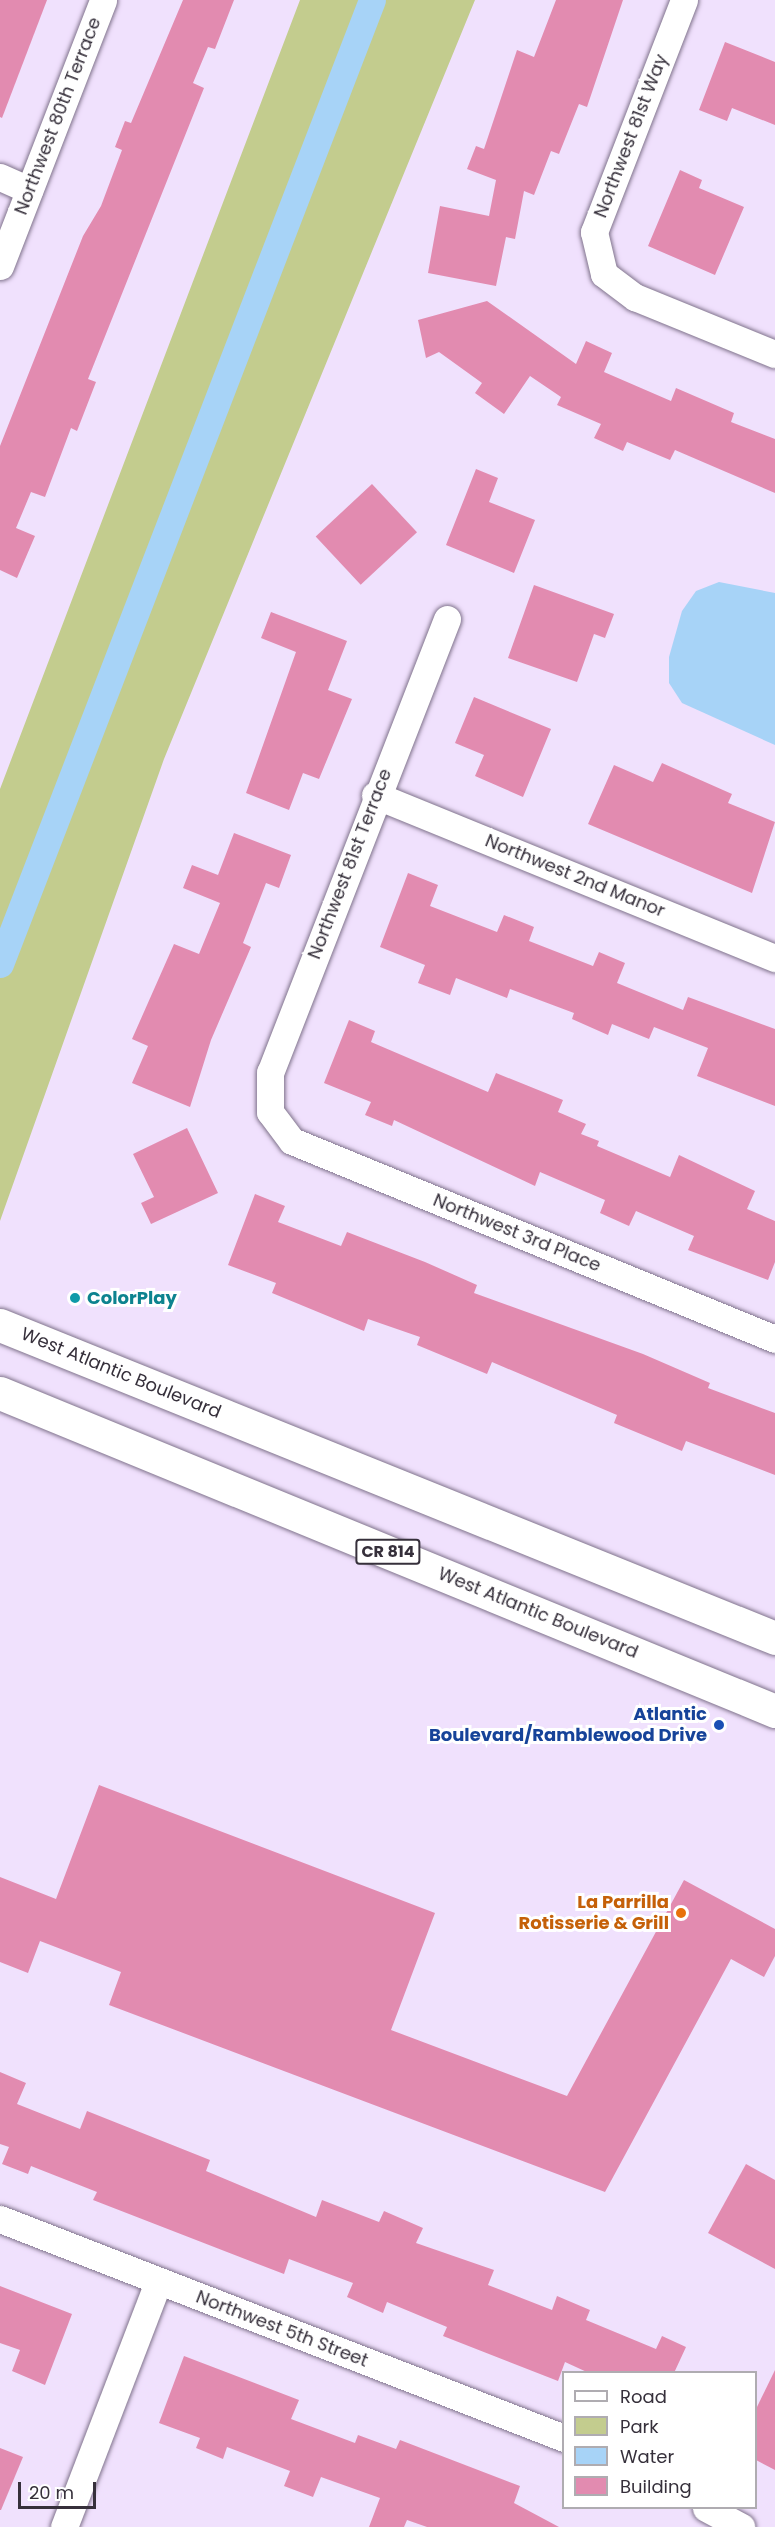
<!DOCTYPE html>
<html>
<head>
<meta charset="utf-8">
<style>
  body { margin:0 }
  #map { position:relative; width:775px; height:2527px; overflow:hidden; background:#f0e1fd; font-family:Poppins,sans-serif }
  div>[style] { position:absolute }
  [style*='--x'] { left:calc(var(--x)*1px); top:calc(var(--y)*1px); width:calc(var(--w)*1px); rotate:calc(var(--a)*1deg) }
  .green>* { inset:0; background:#c3cc8e }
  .water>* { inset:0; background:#a7d3f7 }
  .canal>* { height:27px; margin:-13.5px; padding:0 13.5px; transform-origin:13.5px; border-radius:13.5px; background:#a7d3f7 }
  .building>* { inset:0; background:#e28bb0; transform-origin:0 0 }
  .roads { filter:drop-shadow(0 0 2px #80738c) drop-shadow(0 0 2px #80738c) }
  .street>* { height:27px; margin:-13.5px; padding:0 13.5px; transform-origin:13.5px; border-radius:13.5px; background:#fff }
  .primary>* { height:33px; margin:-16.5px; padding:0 16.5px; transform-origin:16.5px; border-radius:16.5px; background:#fff }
  .dots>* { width:16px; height:16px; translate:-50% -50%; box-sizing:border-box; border:3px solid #fff; border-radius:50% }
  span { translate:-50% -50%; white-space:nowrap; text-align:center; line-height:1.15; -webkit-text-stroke:6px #fff; paint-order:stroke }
  .shield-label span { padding:2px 4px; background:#fff; border:2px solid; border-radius:4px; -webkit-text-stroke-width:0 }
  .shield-label { font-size:16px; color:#36303b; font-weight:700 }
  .street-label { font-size:18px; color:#36303b }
  .culture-label { font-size:18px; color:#0d838f; font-weight:700 }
  .left { translate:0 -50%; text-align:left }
  .transit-label { font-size:18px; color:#164399; font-weight:700 }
  .right { translate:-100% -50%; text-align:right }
  .food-label { font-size:18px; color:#c56008; font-weight:700 }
  .legend { position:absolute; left:562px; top:2371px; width:195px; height:138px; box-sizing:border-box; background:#fff; border:2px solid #afacb1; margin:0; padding:8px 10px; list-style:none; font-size:18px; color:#36303b }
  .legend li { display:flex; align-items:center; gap:12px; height:30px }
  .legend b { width:30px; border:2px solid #afacb1 }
  .scale { position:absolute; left:18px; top:2482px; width:78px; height:27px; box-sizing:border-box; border:3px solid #36303b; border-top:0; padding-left:8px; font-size:18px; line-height:21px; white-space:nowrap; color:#36303b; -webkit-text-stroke:4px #fff; paint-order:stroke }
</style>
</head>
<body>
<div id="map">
  <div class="green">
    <i style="clip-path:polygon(300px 0,475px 0,164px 759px,0 1221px,0 789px)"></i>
  </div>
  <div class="water">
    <i style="clip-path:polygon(719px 582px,775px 593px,775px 745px,682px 703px,669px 683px,669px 657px,682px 611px,696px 591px)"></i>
  </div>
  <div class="canal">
    <i style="--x:0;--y:964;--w:1033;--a:-68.9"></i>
  </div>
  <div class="building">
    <i style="clip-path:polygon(0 0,47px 0,2px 118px,0 117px)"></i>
    <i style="clip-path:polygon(183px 0,234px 0,215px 49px,208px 47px,193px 83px,204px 88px,88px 379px,96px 382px,77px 431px,71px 428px,45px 497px,31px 492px,16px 528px,35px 536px,17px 578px,0 570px,0 446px,83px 236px,101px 206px,122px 150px,115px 147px,125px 121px,131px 123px)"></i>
    <i style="clip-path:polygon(556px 0,623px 0,587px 107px,579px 104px,559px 154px,551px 151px,534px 195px,524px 191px,515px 239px,506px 237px,496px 286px,428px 273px,440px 206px,489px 216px,496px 180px,467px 169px,476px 146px,484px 149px,517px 50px,534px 57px)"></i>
    <i style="clip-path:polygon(725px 42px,775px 62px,775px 125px,732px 108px,727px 121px,699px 110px)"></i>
    <i style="clip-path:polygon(680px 170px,702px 180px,699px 188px,744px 207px,715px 275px,648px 246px)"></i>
    <i style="clip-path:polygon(487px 301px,576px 364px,586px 341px,612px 353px,604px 372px,671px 401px,676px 388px,734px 413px,731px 422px,775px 439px,775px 493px,675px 450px,670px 460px,627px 442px,623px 451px,594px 438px,601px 424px,557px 405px,561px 397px,530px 376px,504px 414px,475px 393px,482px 383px,439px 352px,426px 358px,418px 320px)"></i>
    <i style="clip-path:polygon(476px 469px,498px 478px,489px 502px,535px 520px,514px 573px,446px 545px)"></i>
    <i style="left:372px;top:484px;width:66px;height:77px;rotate:47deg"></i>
    <i style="clip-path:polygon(534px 585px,614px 614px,605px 638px,594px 634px,577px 682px,508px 658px)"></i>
    <i style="clip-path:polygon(271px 612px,347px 641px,328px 690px,352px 699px,319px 779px,303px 773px,289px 810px,246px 793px,296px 652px,261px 638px)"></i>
    <i style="clip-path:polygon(474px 697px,551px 729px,523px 797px,475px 776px,484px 755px,455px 743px)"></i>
    <i style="clip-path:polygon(662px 763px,732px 794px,728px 803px,775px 822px,752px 893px,588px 824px,614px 765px,653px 782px)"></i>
    <i style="clip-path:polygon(234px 833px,291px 855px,279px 888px,266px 883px,243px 943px,251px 947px,211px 1040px,190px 1107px,132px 1083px,148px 1046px,132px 1039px,174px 944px,199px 954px,220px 903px,183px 888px,192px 865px,218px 875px)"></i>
    <i style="clip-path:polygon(408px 873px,438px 885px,430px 906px,497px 932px,504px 915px,534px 927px,529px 941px,593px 966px,599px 952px,625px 963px,617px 983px,683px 1010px,688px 997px,775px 1029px,775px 1106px,697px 1076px,708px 1048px,654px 1027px,649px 1039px,612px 1024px,608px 1035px,572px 1019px,574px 1013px,510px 989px,507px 998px,456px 978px,450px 995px,418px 983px,425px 965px,380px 947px)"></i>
    <i style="clip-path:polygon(349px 1020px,375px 1031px,371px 1042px,488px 1092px,496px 1073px,563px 1100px,558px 1112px,586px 1124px,581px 1134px,599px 1141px,597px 1146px,670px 1177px,679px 1155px,755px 1191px,747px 1209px,775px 1221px,775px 1262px,768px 1280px,688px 1250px,694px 1236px,636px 1211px,629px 1226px,600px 1213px,605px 1200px,540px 1172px,535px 1186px,394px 1120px,392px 1126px,365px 1115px,371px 1102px,324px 1083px)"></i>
    <i style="clip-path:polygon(187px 1128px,218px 1193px,151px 1224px,141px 1203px,154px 1197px,133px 1154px)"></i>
    <i style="clip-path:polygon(255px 1194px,285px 1206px,278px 1222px,341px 1246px,347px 1232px,425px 1262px,477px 1285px,474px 1293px,643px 1354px,710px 1383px,708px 1388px,775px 1413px,775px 1475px,686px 1441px,682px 1451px,614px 1423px,617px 1415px,492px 1362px,487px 1374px,417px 1345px,420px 1337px,368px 1319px,364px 1331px,272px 1293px,276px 1283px,228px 1265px)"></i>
    <i style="clip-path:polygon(99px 1785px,435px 1913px,391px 2030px,567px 2096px,684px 1880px,775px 1929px,775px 1956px,764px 1977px,731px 1959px,605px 2192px,109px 2005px,121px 1972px,40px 1941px,28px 1973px,0 1962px,0 1877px,56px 1899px)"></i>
    <i style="clip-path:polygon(0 2072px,26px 2083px,17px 2104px,80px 2129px,87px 2111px,210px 2160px,206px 2171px,316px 2217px,322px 2200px,379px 2222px,384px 2211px,423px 2228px,416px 2243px,494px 2270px,488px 2285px,552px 2310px,557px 2296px,590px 2310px,586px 2320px,656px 2349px,662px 2336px,686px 2347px,674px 2373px,589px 2373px,565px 2362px,558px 2381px,443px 2336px,447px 2327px,387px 2302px,383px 2313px,347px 2297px,353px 2283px,289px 2259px,284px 2274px,93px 2200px,97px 2192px,31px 2166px,28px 2174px,2px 2164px,9px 2147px,0 2144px)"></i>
    <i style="clip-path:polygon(746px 2164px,775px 2180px,775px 2269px,708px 2233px)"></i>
    <i style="clip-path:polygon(0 2286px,72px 2314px,45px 2385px,12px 2371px,20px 2350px,0 2343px)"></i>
    <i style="clip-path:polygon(184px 2356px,299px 2400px,291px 2419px,355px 2443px,358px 2435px,396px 2449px,400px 2440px,520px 2486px,514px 2503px,559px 2527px,427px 2527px,407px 2520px,404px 2527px,369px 2527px,380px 2498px,321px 2477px,313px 2497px,284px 2486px,290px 2471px,227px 2447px,223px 2459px,196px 2448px,200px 2438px,159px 2423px)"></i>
    <i style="clip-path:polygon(775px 2370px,775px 2470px,756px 2460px,756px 2409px)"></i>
    <i style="clip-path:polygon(0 2448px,23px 2457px,1px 2510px,0 2510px)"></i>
  </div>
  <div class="roads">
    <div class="street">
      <i style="--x:684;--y:0;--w:249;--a:111.2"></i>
      <i style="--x:594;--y:232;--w:43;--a:76.6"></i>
      <i style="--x:604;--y:274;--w:39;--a:37"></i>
      <i style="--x:635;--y:297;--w:151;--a:22.2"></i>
      <i style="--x:0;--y:177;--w:32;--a:24"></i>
      <i style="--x:0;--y:266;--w:285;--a:-68.8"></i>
      <i style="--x:447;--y:619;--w:486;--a:111.3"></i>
      <i style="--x:270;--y:1072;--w:40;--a:90"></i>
      <i style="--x:270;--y:1112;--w:36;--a:53"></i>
      <i style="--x:292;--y:1141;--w:522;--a:22.29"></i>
      <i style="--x:375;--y:795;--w:432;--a:22.2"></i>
      <i style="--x:0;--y:2219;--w:605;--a:21.22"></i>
      <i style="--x:706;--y:2508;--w:40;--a:28"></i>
      <i style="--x:64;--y:2527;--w:262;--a:-69"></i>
    </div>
    <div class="primary">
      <i style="--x:0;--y:1325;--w:836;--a:21.99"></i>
      <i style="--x:0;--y:1393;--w:838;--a:22.31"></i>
    </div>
  </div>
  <div class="dots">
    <i style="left:75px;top:1298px;background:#0f9aa8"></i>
    <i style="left:719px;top:1725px;background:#1a4fb4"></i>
    <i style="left:681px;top:1913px;background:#e8710a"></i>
  </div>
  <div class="shield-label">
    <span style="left:388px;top:1552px">CR 814</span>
  </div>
  <div class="street-label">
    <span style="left:58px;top:116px;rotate:-69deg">Northwest 80th Terrace</span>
    <span style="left:631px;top:136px;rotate:-69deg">Northwest 81st Way</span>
    <span style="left:350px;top:864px;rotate:-69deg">Northwest 81st Terrace</span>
    <span style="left:575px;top:876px;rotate:22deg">Northwest 2nd Manor</span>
    <span style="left:517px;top:1233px;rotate:22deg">Northwest 3rd Place</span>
    <span style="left:121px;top:1373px;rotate:22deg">West Atlantic Boulevard</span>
    <span style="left:538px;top:1613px;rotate:22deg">West Atlantic Boulevard</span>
    <span style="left:282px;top:2329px;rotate:21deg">Northwest 5th Street</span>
  </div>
  <div class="culture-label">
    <span class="left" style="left:87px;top:1298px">ColorPlay</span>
  </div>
  <div class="transit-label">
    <span class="right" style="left:707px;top:1725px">Atlantic<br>Boulevard/Ramblewood Drive</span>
  </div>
  <div class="food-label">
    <span class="right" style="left:669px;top:1913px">La Parrilla<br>Rotisserie &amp; Grill</span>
  </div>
  <ul class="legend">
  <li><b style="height:8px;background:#fff"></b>Road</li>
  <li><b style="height:16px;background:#c3cc8e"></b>Park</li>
  <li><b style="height:16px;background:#a7d3f7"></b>Water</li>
  <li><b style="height:16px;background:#e28bb0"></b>Building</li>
  </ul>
  <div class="scale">20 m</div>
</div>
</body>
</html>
